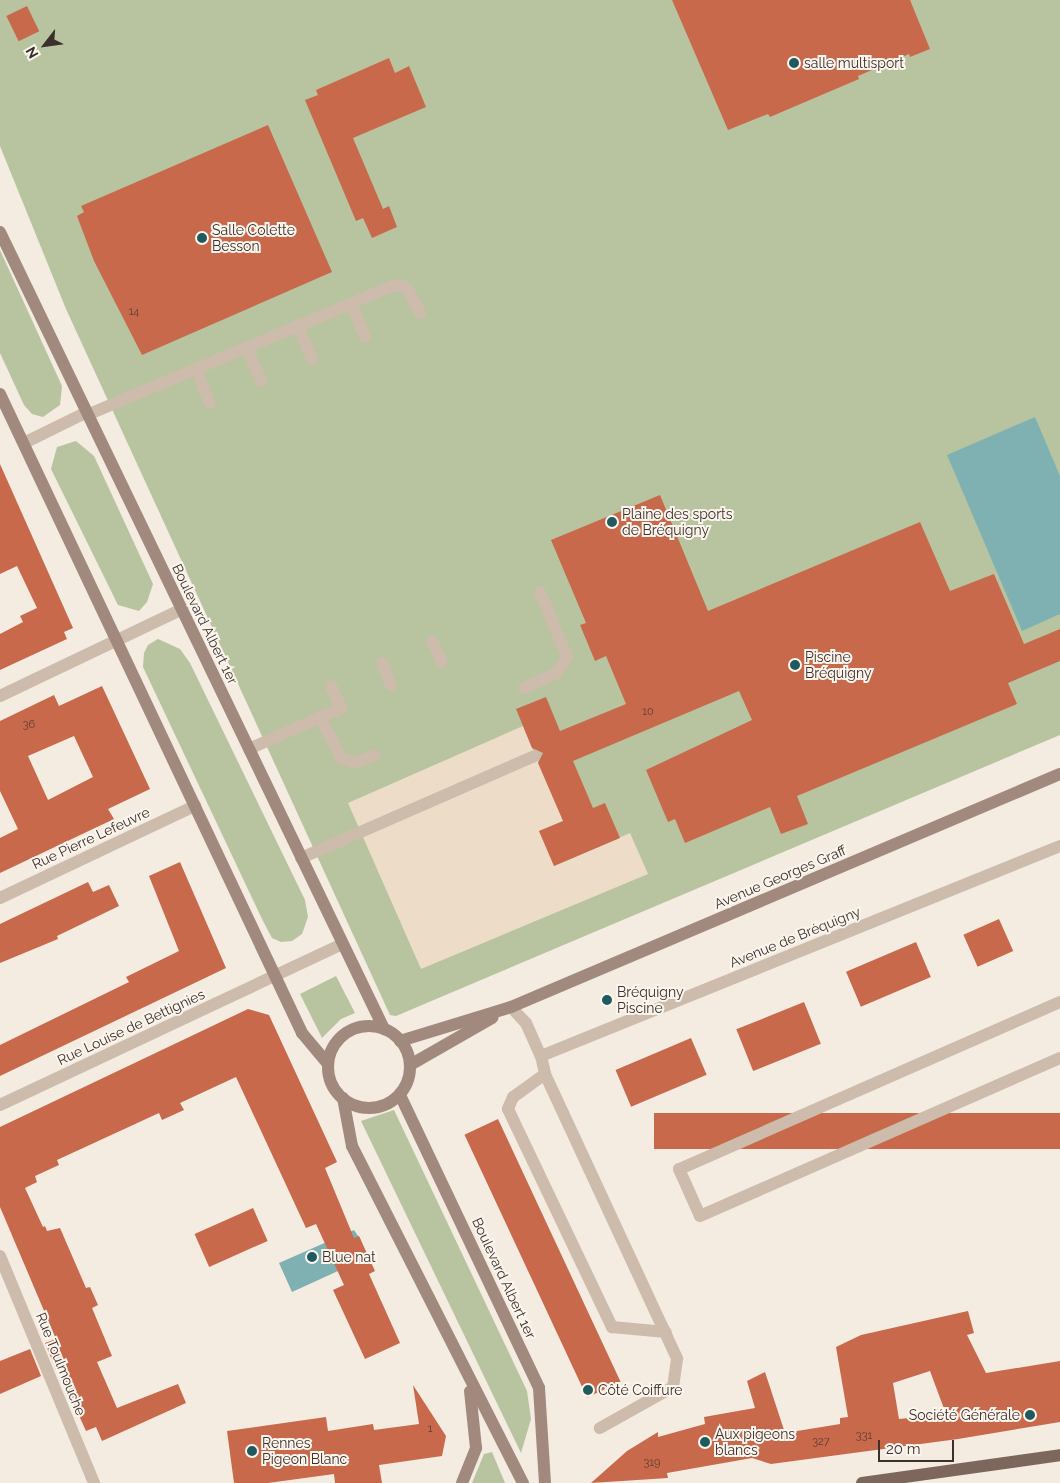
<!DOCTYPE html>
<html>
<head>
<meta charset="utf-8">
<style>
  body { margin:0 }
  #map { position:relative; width:1060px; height:1483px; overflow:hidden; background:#f4ebe1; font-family:Raleway,sans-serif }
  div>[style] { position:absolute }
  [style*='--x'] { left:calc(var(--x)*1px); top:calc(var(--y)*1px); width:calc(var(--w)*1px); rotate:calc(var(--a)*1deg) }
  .green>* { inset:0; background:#b8c4a0 }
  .plaza>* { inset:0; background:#ecdcc8 }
  .water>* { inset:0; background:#7fb0b2 }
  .building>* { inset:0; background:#c8694b; transform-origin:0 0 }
  .lane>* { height:12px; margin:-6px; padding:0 6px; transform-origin:6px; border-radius:6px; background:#cdbbac }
  .street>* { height:12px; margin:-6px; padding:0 6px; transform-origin:6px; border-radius:6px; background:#cdbbac }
  .secondary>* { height:12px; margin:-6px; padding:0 6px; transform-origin:6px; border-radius:6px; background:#a18a7d }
  .secondary>.ring { margin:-6px; padding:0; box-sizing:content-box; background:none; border:12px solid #a18a7d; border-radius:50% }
  .primary>* { height:12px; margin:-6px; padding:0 6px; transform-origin:6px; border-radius:6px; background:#7d675c }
  .dots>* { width:14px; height:14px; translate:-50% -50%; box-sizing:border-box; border:2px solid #fbf5ee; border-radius:50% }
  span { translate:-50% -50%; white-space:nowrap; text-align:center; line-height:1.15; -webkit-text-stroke:4px #fbf5ee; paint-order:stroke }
  .number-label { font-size:11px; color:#5e3e33 }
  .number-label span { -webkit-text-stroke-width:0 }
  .poi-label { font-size:14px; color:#3b302b }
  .left { translate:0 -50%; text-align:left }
  .right { translate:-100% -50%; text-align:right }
  .street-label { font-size:14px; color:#3b302b }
  .north { position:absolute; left:20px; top:20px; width:50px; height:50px; -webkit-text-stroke:4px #fbf5ee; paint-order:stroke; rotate:240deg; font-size:14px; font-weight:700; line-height:20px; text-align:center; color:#3b302b }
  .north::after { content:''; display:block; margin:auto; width:18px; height:22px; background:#3b302b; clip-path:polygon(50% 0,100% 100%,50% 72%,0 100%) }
  .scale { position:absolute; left:878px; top:1440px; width:76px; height:22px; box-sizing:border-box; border:2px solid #3b302b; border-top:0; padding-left:6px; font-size:15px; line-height:18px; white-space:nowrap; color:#3b302b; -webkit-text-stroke:4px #fbf5ee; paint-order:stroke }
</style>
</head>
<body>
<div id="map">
  <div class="green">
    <i style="clip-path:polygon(0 0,1060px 0,1060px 735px,396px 1016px,390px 1015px,66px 309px,0 146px)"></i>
    <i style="clip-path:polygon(0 250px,62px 386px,60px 405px,43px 417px,32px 414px,24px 405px,0 353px)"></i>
    <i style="clip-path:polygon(76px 441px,94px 456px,153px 584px,147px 602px,139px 611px,118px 605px,51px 469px,57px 447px)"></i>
    <i style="clip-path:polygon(158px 639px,180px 649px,190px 663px,305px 900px,308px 917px,302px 934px,292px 941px,281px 942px,272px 938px,263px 921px,143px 667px,144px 653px,148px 645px)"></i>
    <i style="clip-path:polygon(336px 976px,355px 1013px,341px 1019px,322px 1038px,300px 994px)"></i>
    <i style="clip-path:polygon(394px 1110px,527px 1391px,531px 1419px,521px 1453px,361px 1121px)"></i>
    <i style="clip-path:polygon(492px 1452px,505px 1483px,472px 1483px,484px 1454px)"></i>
  </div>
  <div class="plaza">
    <i style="clip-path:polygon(523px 726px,551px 792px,568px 819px,539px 831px,554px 866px,630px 833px,648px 874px,421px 969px,348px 803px)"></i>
  </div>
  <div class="water">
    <i style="clip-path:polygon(1035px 417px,1060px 476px,1060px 614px,1022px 631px,947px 455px)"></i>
    <i style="clip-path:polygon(354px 1230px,361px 1240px,329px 1250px,338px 1271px,292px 1292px,279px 1263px)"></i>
  </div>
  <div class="building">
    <i style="clip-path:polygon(672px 0,910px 0,930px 49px,910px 57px,909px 54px,858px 76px,859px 79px,770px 117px,768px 114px,728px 130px)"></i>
    <i style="left:27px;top:6px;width:28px;height:23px;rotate:64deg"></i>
    <i style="clip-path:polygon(389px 58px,395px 73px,409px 66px,426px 107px,353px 138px,383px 209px,389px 206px,397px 227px,372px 238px,363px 218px,356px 221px,305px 100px,318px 95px,316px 90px)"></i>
    <i style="clip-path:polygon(268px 125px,332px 272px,142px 355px,94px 261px,77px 216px,84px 212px,81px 206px)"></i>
    <i style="clip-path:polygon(0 464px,73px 628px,64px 632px,67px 639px,0 670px,0 634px,23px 622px,20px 616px,37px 608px,17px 566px,0 574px)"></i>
    <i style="clip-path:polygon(660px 495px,708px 611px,920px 522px,950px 591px,994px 574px,1024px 644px,1060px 629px,1060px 661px,1008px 683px,1017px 704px,797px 796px,808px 824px,781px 834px,770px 807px,685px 843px,675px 819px,668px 822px,646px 770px,752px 720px,739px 691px,573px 761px,593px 808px,605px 803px,620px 838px,554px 866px,539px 831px,563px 821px,538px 763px,543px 753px,532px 748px,516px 709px,546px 697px,560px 731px,626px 704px,606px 656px,595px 661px,580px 625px,586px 623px,551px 540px)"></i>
    <i style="clip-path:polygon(evenodd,102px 686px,150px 789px,108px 809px,114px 819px,0 873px,0 838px,18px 829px,0 791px,0 721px,54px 695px,59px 706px,102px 686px,74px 736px,93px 777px,48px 800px,28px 756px,74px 736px)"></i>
    <i style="clip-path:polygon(180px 862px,226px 968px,0 1076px,0 1045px,129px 982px,126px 977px,179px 951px,149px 876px)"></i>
    <i style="clip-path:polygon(88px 882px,93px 892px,109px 885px,119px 906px,57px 936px,58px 939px,0 963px,0 924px)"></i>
    <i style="left:999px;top:919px;width:35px;height:39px;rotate:66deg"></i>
    <i style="left:916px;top:942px;width:38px;height:76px;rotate:67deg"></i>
    <i style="left:804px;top:1002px;width:45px;height:73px;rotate:68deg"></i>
    <i style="clip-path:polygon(248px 1009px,269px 1015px,337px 1162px,325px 1168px,354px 1238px,359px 1236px,375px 1271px,369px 1274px,400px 1343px,365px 1359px,333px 1290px,344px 1285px,316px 1224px,306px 1228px,236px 1077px,180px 1103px,184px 1110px,162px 1120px,159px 1113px,57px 1160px,59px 1165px,35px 1176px,37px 1182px,25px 1188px,43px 1227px,45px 1226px,47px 1231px,60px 1228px,86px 1288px,90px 1287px,98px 1305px,92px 1308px,112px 1356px,97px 1362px,117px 1408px,178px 1384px,186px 1403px,102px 1441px,96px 1427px,86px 1431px,58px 1369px,56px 1370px,45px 1343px,56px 1339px,0 1207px,0 1127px)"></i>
    <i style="left:691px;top:1038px;width:40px;height:82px;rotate:67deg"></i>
    <i style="left:1060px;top:1113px;width:36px;height:406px;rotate:90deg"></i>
    <i style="left:498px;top:1119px;width:290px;height:37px;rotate:65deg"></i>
    <i style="left:253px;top:1208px;width:36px;height:64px;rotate:66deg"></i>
    <i style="clip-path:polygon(evenodd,968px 1311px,974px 1333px,967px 1335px,986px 1373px,1060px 1361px,1060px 1422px,958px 1439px,771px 1464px,752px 1458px,667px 1473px,668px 1478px,591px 1483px,627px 1451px,658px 1432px,658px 1437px,705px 1424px,704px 1417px,755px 1408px,747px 1381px,765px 1372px,785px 1433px,840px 1424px,840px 1418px,848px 1417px,836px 1347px,861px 1335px,968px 1311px,930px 1371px,946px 1414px,899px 1419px,893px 1383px,930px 1371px)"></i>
    <i style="clip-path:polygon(30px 1349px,41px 1376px,0 1394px,0 1361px)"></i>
    <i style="clip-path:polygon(413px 1385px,446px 1436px,442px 1456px,379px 1465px,382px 1483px,335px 1483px,334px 1474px,268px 1483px,234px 1483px,227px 1431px,326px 1417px,328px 1431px,373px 1424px,374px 1430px,419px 1424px)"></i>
  </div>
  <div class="lane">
    <i style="--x:351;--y:304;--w:36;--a:67"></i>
    <i style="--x:298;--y:326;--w:36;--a:67"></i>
    <i style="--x:247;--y:348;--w:36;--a:67"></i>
    <i style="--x:196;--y:369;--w:37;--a:68"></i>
    <i style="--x:87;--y:415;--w:332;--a:-22.9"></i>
    <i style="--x:393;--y:286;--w:10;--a:0"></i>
    <i style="--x:403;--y:286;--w:6;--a:39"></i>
    <i style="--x:408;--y:290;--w:26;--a:62"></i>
    <i style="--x:432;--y:641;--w:23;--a:65"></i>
    <i style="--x:382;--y:663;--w:24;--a:68"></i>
    <i style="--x:524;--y:688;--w:35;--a:-24"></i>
    <i style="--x:556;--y:674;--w:20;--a:-57"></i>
    <i style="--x:567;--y:657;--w:70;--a:-112.6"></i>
    <i style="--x:320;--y:717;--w:46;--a:62.9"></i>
    <i style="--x:341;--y:758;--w:14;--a:21"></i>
    <i style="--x:354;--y:763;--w:22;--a:-21"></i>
    <i style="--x:249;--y:749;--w:101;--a:-24"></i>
    <i style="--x:341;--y:708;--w:24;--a:-114"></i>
    <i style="--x:1060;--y:1002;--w:416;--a:156.3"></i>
    <i style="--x:679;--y:1169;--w:51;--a:65.9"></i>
    <i style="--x:700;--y:1216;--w:393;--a:-23.7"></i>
    <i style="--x:541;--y:1056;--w:18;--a:77"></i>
    <i style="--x:545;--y:1074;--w:314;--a:65.1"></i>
    <i style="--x:677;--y:1359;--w:28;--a:98"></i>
    <i style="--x:673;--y:1387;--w:84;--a:150.7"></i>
    <i style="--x:545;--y:1074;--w:39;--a:144"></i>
    <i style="--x:513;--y:1097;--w:13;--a:113"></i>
    <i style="--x:508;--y:1109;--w:242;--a:64.5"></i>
    <i style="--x:612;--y:1327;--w:54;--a:5.3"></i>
  </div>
  <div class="street">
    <i style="--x:24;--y:443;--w:70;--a:-26.2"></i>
    <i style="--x:0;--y:696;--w:202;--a:-25.5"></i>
    <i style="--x:301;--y:858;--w:255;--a:-23.6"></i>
    <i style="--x:0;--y:898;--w:216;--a:-25.3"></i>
    <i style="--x:511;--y:1007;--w:22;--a:47"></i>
    <i style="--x:526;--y:1023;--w:36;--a:66"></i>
    <i style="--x:541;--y:1056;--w:560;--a:-22.03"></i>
    <i style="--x:0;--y:1105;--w:378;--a:-25.2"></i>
    <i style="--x:0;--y:1256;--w:246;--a:67.5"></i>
  </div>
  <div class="secondary">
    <i style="--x:0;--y:232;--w:885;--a:64.27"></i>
    <i style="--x:0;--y:394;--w:707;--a:64.7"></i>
    <i style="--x:302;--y:1033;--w:40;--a:50"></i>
    <i class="ring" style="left:328px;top:1026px;width:70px;height:70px"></i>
    <i style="--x:400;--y:1041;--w:116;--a:-17"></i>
    <i style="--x:511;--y:1007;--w:596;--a:-23"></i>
    <i style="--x:410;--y:1065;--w:95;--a:-29.8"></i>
    <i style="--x:400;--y:1095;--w:324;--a:64.6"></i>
    <i style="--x:539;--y:1388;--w:95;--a:86.4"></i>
    <i style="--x:343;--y:1098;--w:49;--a:79.4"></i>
    <i style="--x:352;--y:1146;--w:378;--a:63.1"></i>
    <i style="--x:462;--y:1483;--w:38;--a:-68"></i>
    <i style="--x:476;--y:1448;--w:57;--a:-96"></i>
  </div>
  <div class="primary">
    <i style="--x:862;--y:1483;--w:200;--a:-8"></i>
  </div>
  <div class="dots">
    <i style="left:794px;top:63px;background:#1f5a5e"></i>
    <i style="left:202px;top:238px;background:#1f5a5e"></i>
    <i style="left:612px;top:522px;background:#1f5a5e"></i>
    <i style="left:795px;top:665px;background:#1f5a5e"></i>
    <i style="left:607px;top:1000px;background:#1f5a5e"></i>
    <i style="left:312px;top:1257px;background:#1f5a5e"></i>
    <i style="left:588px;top:1390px;background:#1f5a5e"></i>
    <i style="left:1030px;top:1415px;background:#1f5a5e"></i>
    <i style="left:705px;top:1442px;background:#1f5a5e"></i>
    <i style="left:252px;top:1451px;background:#1f5a5e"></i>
  </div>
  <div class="number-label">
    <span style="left:134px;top:312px">14</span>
    <span style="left:648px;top:712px">10</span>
    <span style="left:29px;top:725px">36</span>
    <span style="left:430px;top:1429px">1</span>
    <span style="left:864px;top:1436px">331</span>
    <span style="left:821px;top:1442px">327</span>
    <span style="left:652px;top:1463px">319</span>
  </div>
  <div class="poi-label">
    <span class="left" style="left:804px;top:63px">salle multisport</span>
    <span class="left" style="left:212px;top:238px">Salle Colette<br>Besson</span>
    <span class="left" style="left:622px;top:522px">Plaine des sports<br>de Bréquigny</span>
    <span class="left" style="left:805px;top:665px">Piscine<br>Bréquigny</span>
    <span class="left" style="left:617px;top:1000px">Bréquigny<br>Piscine</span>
    <span class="left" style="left:322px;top:1257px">Blue nat</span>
    <span class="left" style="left:598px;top:1390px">Côté Coiffure</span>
    <span class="right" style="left:1020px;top:1415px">Société Générale</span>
    <span class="left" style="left:715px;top:1442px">Aux pigeons<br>blancs</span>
    <span class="left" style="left:262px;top:1451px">Rennes<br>Pigeon Blanc</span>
  </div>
  <div class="street-label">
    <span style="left:205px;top:624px;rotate:64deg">Boulevard Albert 1er</span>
    <span style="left:91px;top:838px;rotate:-25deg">Rue Pierre Lefeuvre</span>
    <span style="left:780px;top:877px;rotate:-23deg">Avenue Georges Graff</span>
    <span style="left:795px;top:937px;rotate:-22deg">Avenue de Bréquigny</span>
    <span style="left:131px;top:1027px;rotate:-25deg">Rue Louise de Bettignies</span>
    <span style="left:504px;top:1278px;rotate:65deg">Boulevard Albert 1er</span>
    <span style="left:61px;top:1364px;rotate:68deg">Rue Toulmouche</span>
  </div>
  <div class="north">N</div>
  <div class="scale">20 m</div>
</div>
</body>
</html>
